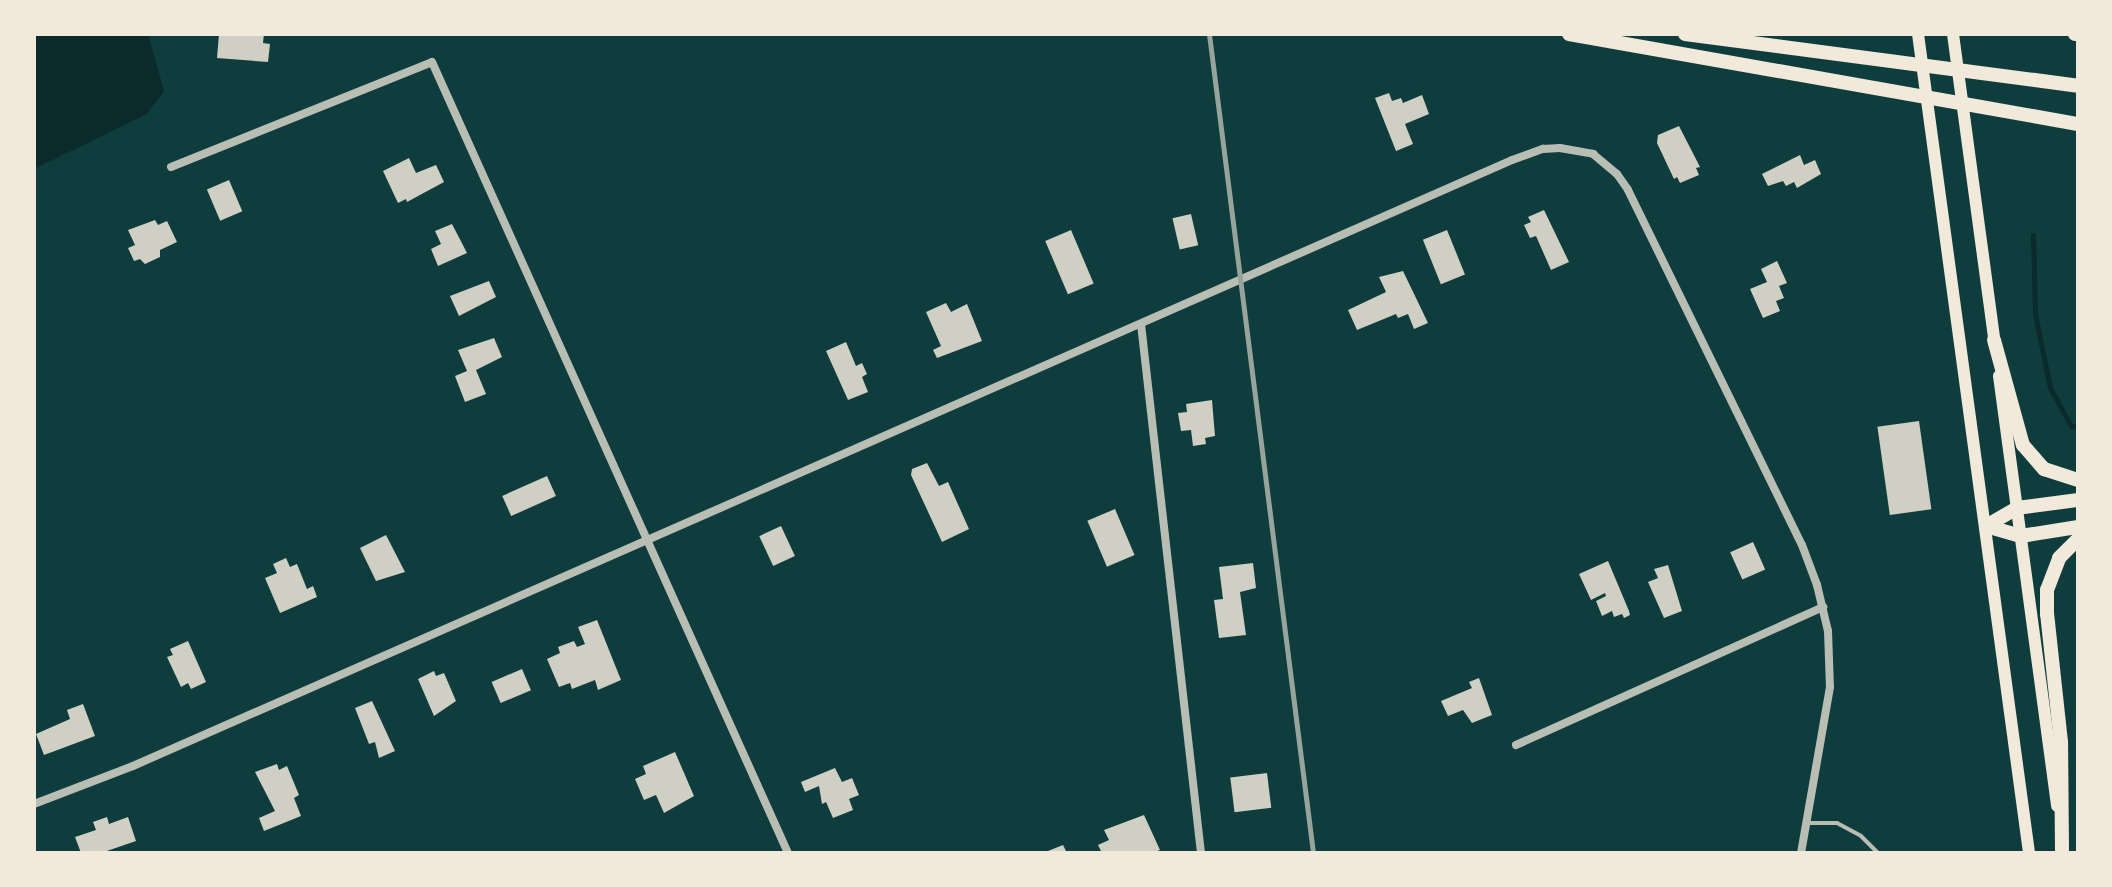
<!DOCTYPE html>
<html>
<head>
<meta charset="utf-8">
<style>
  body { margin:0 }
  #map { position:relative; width:2112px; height:887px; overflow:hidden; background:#0f3d3e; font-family:Overpass,sans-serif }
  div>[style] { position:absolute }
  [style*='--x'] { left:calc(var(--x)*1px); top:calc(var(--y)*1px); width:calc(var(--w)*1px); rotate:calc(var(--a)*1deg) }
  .water>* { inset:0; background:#0a2a2b }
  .stream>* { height:5px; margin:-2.5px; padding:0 2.5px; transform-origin:2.5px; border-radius:2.5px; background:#0a2a2b }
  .building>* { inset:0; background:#cfcfc3; transform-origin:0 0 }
  .service>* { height:4px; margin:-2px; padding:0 2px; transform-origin:2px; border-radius:2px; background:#b8beb3 }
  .minor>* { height:8px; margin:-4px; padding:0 4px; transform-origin:4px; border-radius:4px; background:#b8beb3 }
  .primary>* { height:12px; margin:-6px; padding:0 6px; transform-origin:6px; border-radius:6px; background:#f1e9da }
  .motorway>* { height:14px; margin:-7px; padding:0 7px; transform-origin:7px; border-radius:7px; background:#f1e9da }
  .rail>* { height:5px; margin:-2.5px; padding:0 2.5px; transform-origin:2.5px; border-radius:2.5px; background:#97a49c }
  span { translate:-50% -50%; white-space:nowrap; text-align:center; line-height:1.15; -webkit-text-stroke:8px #f1e9da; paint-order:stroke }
  .frame { position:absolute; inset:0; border:36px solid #f1e9da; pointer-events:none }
</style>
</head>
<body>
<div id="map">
  <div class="water">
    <i style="clip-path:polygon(34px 34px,148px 34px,164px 91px,147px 114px,34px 169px)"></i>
  </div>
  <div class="stream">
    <i style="--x:2033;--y:235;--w:79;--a:88.5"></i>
    <i style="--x:2035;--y:314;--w:76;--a:78.5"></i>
    <i style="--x:2050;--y:388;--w:43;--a:61.1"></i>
    <i style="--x:2071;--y:426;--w:7;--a:0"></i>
  </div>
  <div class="building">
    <i style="clip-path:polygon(219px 34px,264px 34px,263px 43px,270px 44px,268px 62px,217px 58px)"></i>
    <i style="clip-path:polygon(1389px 93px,1392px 101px,1401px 98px,1403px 103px,1422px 95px,1429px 114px,1405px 124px,1413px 144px,1396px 151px,1375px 98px)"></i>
    <i style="clip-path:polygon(1679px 126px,1700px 167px,1696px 168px,1699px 175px,1680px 183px,1677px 177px,1674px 179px,1657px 143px,1658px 135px)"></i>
    <i style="clip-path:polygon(1800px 155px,1804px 165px,1815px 160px,1821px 174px,1797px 188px,1794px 182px,1786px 186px,1783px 181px,1768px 186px,1762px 174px)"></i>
    <i style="clip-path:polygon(409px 158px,416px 173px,436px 165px,444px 182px,407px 202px,406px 199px,398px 203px,383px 171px)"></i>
    <i style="left:229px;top:180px;width:34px;height:24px;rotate:67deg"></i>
    <i style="clip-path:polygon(1544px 210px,1569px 262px,1551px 270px,1536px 236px,1530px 238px,1524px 225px,1531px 222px,1528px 217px)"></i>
    <i style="left:1191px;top:214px;width:32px;height:19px;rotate:77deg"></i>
    <i style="clip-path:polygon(155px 220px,158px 225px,167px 221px,177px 242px,160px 250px,160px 257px,145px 264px,140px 259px,134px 261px,128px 248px,135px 245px,128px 230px)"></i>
    <i style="clip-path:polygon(452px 224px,467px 253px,438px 266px,431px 249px,441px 244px,435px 231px)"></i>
    <i style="left:1071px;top:230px;width:58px;height:28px;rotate:67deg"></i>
    <i style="left:1447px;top:230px;width:48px;height:26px;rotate:68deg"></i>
    <i style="clip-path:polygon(1777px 261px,1787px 283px,1779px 286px,1784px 298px,1776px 301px,1780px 311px,1763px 318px,1750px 289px,1767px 282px,1761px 269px)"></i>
    <i style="clip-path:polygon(1403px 271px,1428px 323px,1414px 329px,1408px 314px,1398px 318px,1396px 314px,1357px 330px,1348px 310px,1386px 292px,1379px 277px)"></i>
    <i style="clip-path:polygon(489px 281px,496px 297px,459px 316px,450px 296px)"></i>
    <i style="clip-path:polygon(946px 303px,951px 312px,967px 304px,982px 341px,937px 358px,933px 350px,941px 346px,926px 312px)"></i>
    <i style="clip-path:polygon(494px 338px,502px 357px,476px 370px,486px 394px,465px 402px,455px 376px,467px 371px,458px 350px)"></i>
    <i style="clip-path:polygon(846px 342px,856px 366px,862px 363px,867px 374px,862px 377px,868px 392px,848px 400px,826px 351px)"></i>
    <i style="clip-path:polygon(1212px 400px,1215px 436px,1205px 438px,1206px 444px,1193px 446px,1191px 430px,1181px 431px,1178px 413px,1187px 412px,1186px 404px)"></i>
    <i style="left:1919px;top:421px;width:89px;height:42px;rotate:82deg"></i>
    <i style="clip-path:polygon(927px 463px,939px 486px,948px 482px,969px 529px,942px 542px,911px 475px,912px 469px)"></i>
    <i style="left:547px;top:476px;width:22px;height:49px;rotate:66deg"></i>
    <i style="left:1115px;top:509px;width:50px;height:30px;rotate:67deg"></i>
    <i style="left:781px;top:526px;width:33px;height:24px;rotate:65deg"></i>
    <i style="clip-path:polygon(386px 535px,405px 572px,376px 581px,360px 548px)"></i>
    <i style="left:1753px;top:542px;width:30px;height:25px;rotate:66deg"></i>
    <i style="clip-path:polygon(286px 558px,290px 567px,297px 564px,307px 589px,313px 586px,317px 597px,280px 613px,265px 578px,277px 573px,273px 564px)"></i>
    <i style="clip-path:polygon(1608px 561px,1629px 611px,1630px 615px,1624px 618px,1622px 614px,1614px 617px,1612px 611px,1602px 616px,1596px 601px,1606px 596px,1605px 593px,1591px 600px,1579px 574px)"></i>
    <i style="clip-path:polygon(1253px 563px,1256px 588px,1240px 592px,1246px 635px,1219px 638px,1214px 600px,1223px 599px,1219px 567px)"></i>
    <i style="clip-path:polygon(1668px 565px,1682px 611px,1664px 618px,1648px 582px,1658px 578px,1654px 569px)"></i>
    <i style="clip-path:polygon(597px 620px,621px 680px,598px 690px,595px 680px,572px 689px,570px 683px,559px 687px,547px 659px,560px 653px,558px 647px,574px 641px,577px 647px,585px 644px,578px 627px)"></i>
    <i style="clip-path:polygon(188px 641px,206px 682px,191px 689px,188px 683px,181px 687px,167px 657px,173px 655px,170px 649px)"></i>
    <i style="left:522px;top:669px;width:23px;height:33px;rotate:67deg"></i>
    <i style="clip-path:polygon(434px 671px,436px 676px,444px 673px,456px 701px,434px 716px,418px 679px)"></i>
    <i style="clip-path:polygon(1479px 678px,1492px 715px,1472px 723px,1463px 710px,1448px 716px,1441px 701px,1472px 688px,1469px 682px)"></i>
    <i style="clip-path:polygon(372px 701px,395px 751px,379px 758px,375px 742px,369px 744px,355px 708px)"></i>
    <i style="clip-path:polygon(83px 704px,95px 736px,44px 755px,36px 734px,70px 719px,67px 710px)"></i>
    <i style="clip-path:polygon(675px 752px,694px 796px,664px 813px,656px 795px,644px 800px,635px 779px,646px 774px,643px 766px)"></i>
    <i style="clip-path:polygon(277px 764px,279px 770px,287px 766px,299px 795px,294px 798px,301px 816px,264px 831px,259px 818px,275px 811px,255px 772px)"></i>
    <i style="clip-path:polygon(835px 768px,842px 782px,852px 778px,859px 795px,849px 799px,853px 810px,833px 818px,826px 802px,822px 804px,819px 786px,805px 792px,801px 782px)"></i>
    <i style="left:1267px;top:773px;width:35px;height:37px;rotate:83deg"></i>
    <i style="clip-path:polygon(1144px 815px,1160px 850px,1152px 853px,1102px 853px,1098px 845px,1109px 840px,1104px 830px)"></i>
    <i style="clip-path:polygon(107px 817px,109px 824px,128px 817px,136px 841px,101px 853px,81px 853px,75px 837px,96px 830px,93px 822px)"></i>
    <i style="clip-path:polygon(1063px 845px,1067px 853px,1043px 853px)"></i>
  </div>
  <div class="service">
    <i style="--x:1807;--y:823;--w:30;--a:0"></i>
    <i style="--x:1837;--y:823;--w:27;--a:28"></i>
    <i style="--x:1861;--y:836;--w:24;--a:45"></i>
  </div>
  <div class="minor">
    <i style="--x:171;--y:167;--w:281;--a:-21.9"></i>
    <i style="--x:432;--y:62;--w:867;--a:65.77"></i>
    <i style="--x:1141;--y:324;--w:532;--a:83.53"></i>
    <i style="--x:1516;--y:745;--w:337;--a:-24.2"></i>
    <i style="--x:34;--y:804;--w:106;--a:-21"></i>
    <i style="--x:133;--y:766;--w:1506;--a:-23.72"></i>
    <i style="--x:1512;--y:160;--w:33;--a:-20"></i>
    <i style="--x:1543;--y:149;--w:17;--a:-3"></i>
    <i style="--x:1560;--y:148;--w:34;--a:10"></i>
    <i style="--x:1593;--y:154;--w:31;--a:40"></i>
    <i style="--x:1617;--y:174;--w:19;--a:55"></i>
    <i style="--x:1628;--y:190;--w:395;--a:63.9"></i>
    <i style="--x:1802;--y:545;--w:43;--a:69.4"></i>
    <i style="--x:1817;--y:585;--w:47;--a:76.6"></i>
    <i style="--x:1828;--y:631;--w:56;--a:88"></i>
    <i style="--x:1830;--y:687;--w:169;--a:99.9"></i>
  </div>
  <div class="primary">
    <i style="--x:1918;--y:34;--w:826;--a:82.28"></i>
    <i style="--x:1953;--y:34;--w:315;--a:82.3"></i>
    <i style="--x:1999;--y:376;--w:434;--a:82.3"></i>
  </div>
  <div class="motorway">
    <i style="--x:1569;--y:34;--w:517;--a:10.03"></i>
    <i style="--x:1685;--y:34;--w:396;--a:7.5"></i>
    <i style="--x:2075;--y:34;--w:3;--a:0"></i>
    <i style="--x:1994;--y:340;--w:109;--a:74.6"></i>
    <i style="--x:2023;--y:445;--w:32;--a:49"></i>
    <i style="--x:2044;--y:469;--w:36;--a:18"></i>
    <i style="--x:1986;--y:526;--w:36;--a:-30"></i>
    <i style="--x:2017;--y:508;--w:62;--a:-7.5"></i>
    <i style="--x:1986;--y:526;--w:36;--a:16"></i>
    <i style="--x:2021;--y:536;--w:58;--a:-9"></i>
    <i style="--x:2062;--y:850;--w:108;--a:-90.5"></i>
    <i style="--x:2061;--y:742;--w:129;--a:-96.2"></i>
    <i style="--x:2047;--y:614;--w:24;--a:-90"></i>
    <i style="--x:2047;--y:590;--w:34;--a:-69"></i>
    <i style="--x:2059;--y:558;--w:27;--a:-45"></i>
  </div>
  <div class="rail">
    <i style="--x:1209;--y:34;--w:826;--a:82.76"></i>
  </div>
  <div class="frame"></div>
</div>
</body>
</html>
